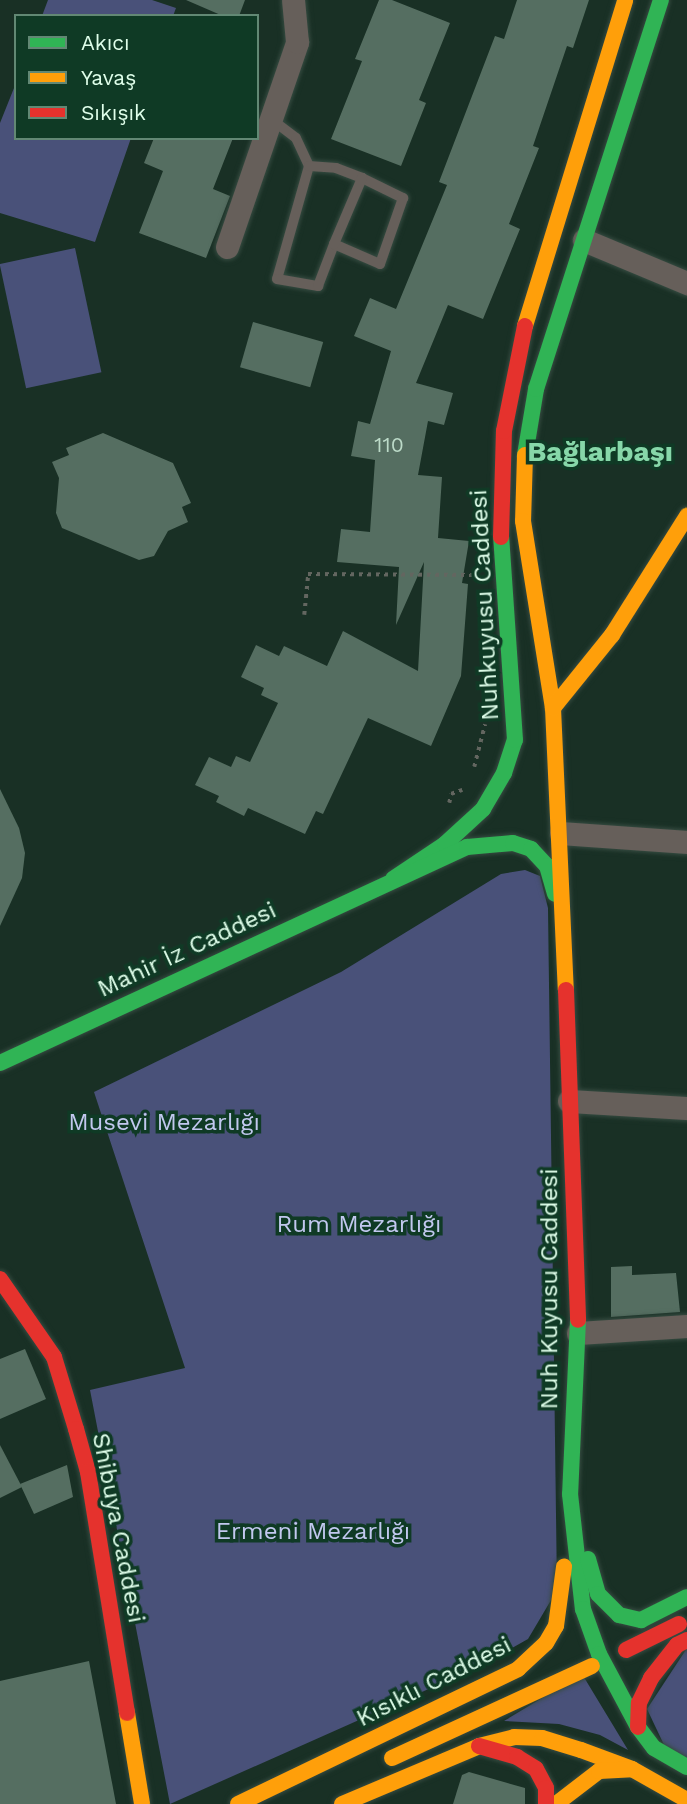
<!DOCTYPE html>
<html>
<head>
<meta charset="utf-8">
<style>
  body { margin:0 }
  #map { position:relative; width:687px; height:1804px; overflow:hidden; background:#193025; font-family:"Work Sans",sans-serif }
  div>[style] { position:absolute }
  [style*='--x'] { left:calc(var(--x)*1px); top:calc(var(--y)*1px); width:calc(var(--w)*1px); rotate:calc(var(--a)*1deg) }
  .green>* { inset:0; background:#495179; transform-origin:0 0 }
  .building>* { inset:0; background:#556e61; transform-origin:0 0 }
  .path>* { height:3.5px; margin-top:-1.75px; transform-origin:0; background:repeating-linear-gradient(90deg,#636660 0 3.5px,transparent 0 8.5px) }
  .roads { filter:drop-shadow(0 0 2px #364b41) drop-shadow(0 0 2px #364b41) }
  .lane>* { height:10px; margin:-5px; padding:0 5px; transform-origin:5px; border-radius:5px; background:#665f5a }
  .street>* { height:23px; margin:-11.5px; padding:0 11.5px; transform-origin:11.5px; border-radius:11.5px; background:#665f5a }
  .fast>* { height:16px; margin:-8px; padding:0 8px; transform-origin:8px; border-radius:8px; background:#30b455 }
  .slow>* { height:16px; margin:-8px; padding:0 8px; transform-origin:8px; border-radius:8px; background:#ff9f0a }
  .jam>* { height:16px; margin:-8px; padding:0 8px; transform-origin:8px; border-radius:8px; background:#e5322d }
  span { translate:-50% -50%; white-space:nowrap; text-align:center; line-height:1.15; -webkit-text-stroke:7px #0f3a25; paint-order:stroke }
  .number-label { font-size:21px; color:#bcdac8 }
  .number-label span { -webkit-text-stroke-width:0 }
  .street-label { font-size:24px; color:#dffeea }
  .park-label { font-size:24px; color:#c2c8ef }
  .quarter-label { font-size:28px; color:#87d7a9; font-weight:700 }
  .legend { position:absolute; left:14px; top:14px; width:245px; height:126px; box-sizing:border-box; background:#0f3a25; border:2px solid #628874; margin:0; padding:9px 12px; list-style:none; font-size:21px; color:#dffeea }
  .legend li { display:flex; align-items:center; gap:14px; height:35px }
  .legend b { width:35px; border:2px solid #628874 }
</style>
</head>
<body>
<div id="map">
  <div class="green">
    <i style="clip-path:polygon(48px 0,152px 0,176px 8px,173px 16px,42px 16px)"></i>
    <i style="clip-path:polygon(16px 83px,16px 138px,131px 138px,95px 242px,0 213px,0 123px)"></i>
    <i style="left:75px;top:248px;width:127px;height:77px;rotate:78deg"></i>
    <i style="clip-path:polygon(525px 870px,540px 876px,548px 908px,557px 1590px,528px 1639px,478px 1667px,170px 1804px,90px 1390px,185px 1368px,94px 1092px,341px 972px,501px 874px)"></i>
    <i style="clip-path:polygon(687px 1648px,687px 1759px,665px 1747px,647px 1709px)"></i>
    <i style="clip-path:polygon(582px 1674px,628px 1750px,600px 1735px,559px 1724px,504px 1721px)"></i>
  </div>
  <div class="building">
    <i style="clip-path:polygon(186px 0,245px 0,239px 16px,223px 16px)"></i>
    <i style="clip-path:polygon(379px 0,392px 0,450px 23px,419px 100px,426px 103px,401px 166px,331px 139px,362px 61px,355px 59px)"></i>
    <i style="clip-path:polygon(517px 0,589px 0,573px 48px,567px 46px,533px 146px,539px 148px,509px 224px,520px 229px,483px 319px,448px 305px,416px 383px,453px 393px,444px 425px,428px 421px,418px 475px,442px 477px,438px 538px,469px 541px,462px 583px,468px 584px,461px 676px,431px 746px,368px 718px,323px 814px,316px 811px,305px 834px,248px 808px,244px 816px,216px 802px,219px 796px,195px 785px,209px 757px,231px 767px,236px 756px,250px 762px,278px 703px,261px 695px,264px 688px,241px 677px,256px 645px,279px 656px,284px 646px,327px 666px,343px 631px,418px 671px,424px 562px,396px 625px,399px 567px,337px 562px,341px 529px,370px 532px,375px 460px,351px 456px,358px 421px,370px 424px,391px 351px,354px 336px,370px 298px,396px 309px,447px 185px,439px 182px,495px 36px,504px 39px)"></i>
    <i style="clip-path:polygon(154px 138px,233px 138px,213px 189px,230px 196px,206px 258px,139px 233px,163px 171px,144px 163px)"></i>
    <i style="left:253px;top:322px;width:73px;height:47px;rotate:16deg"></i>
    <i style="clip-path:polygon(103px 433px,173px 463px,191px 503px,182px 507px,188px 522px,168px 531px,154px 556px,139px 560px,62px 528px,56px 513px,59px 478px,52px 462px,69px 455px,66px 448px)"></i>
    <i style="clip-path:polygon(0 789px,19px 828px,25px 853px,22px 878px,0 926px)"></i>
    <i style="clip-path:polygon(632px 1266px,632px 1275px,676px 1273px,680px 1312px,611px 1317px,611px 1267px)"></i>
    <i style="clip-path:polygon(25px 1349px,46px 1399px,0 1419px,0 1359px)"></i>
    <i style="clip-path:polygon(0 1445px,22px 1487px,0 1498px)"></i>
    <i style="clip-path:polygon(67px 1465px,73px 1497px,34px 1514px,20px 1484px)"></i>
    <i style="clip-path:polygon(89px 1661px,116px 1804px,0 1804px,0 1681px)"></i>
    <i style="clip-path:polygon(469px 1772px,525px 1788px,525px 1804px,453px 1804px,462px 1775px)"></i>
  </div>
  <div class="path">
    <i style="--x:304;--y:615;--w:41;--a:-84.4"></i>
    <i style="--x:308;--y:574;--w:170;--a:0.3"></i>
    <i style="--x:474;--y:767;--w:44;--a:-75.7"></i>
    <i style="--x:449;--y:803;--w:9;--a:-77"></i>
    <i style="--x:451;--y:794;--w:12;--a:-20"></i>
  </div>
  <div class="roads">
    <div class="lane">
      <i style="--x:271;--y:119;--w:31;--a:37"></i>
      <i style="--x:296;--y:138;--w:31;--a:65"></i>
      <i style="--x:309;--y:166;--w:117;--a:105.8"></i>
      <i style="--x:277;--y:279;--w:42;--a:9.7"></i>
      <i style="--x:318;--y:286;--w:45;--a:-69.1"></i>
      <i style="--x:309;--y:166;--w:27;--a:4"></i>
      <i style="--x:336;--y:168;--w:28;--a:21"></i>
      <i style="--x:362;--y:178;--w:46;--a:26"></i>
      <i style="--x:403;--y:198;--w:70;--a:109.2"></i>
      <i style="--x:380;--y:264;--w:50;--a:-156.5"></i>
      <i style="--x:334;--y:244;--w:72;--a:-67"></i>
    </div>
    <div class="street">
      <i style="--x:584;--y:240;--w:112;--a:22.7"></i>
      <i style="--x:227;--y:247;--w:217;--a:-71.1"></i>
      <i style="--x:297;--y:42;--w:42;--a:-95.4"></i>
      <i style="--x:561;--y:833;--w:126;--a:4.1"></i>
      <i style="--x:569;--y:1101;--w:118;--a:3.4"></i>
      <i style="--x:578;--y:1333;--w:109;--a:-3.7"></i>
    </div>
    <div class="fast">
      <i style="--x:525;--y:455;--w:67;--a:-80.5"></i>
      <i style="--x:536;--y:389;--w:409;--a:-72.2"></i>
      <i style="--x:393;--y:879;--w:63;--a:-33.9"></i>
      <i style="--x:445;--y:844;--w:52;--a:-42.6"></i>
      <i style="--x:483;--y:809;--w:42;--a:-59.7"></i>
      <i style="--x:504;--y:773;--w:35;--a:-72"></i>
      <i style="--x:515;--y:740;--w:203;--a:-93.9"></i>
      <i style="--x:0;--y:1063;--w:515;--a:-24.82"></i>
      <i style="--x:467;--y:847;--w:46;--a:-5"></i>
      <i style="--x:513;--y:843;--w:19;--a:18"></i>
      <i style="--x:531;--y:849;--w:23;--a:47"></i>
      <i style="--x:547;--y:866;--w:29;--a:74"></i>
      <i style="--x:578;--y:1320;--w:174;--a:92.6"></i>
      <i style="--x:570;--y:1494;--w:116;--a:83.6"></i>
      <i style="--x:583;--y:1609;--w:48;--a:70.4"></i>
      <i style="--x:599;--y:1654;--w:83;--a:61.9"></i>
      <i style="--x:638;--y:1727;--w:26;--a:53"></i>
      <i style="--x:654;--y:1748;--w:38;--a:30"></i>
      <i style="--x:588;--y:1559;--w:36;--a:74"></i>
      <i style="--x:598;--y:1594;--w:30;--a:45"></i>
      <i style="--x:619;--y:1615;--w:23;--a:13"></i>
      <i style="--x:641;--y:1620;--w:51;--a:-26.6"></i>
    </div>
    <div class="slow">
      <i style="--x:525;--y:326;--w:341;--a:-72.9"></i>
      <i style="--x:525;--y:455;--w:66;--a:91.7"></i>
      <i style="--x:523;--y:521;--w:189;--a:80.9"></i>
      <i style="--x:553;--y:708;--w:282;--a:87.4"></i>
      <i style="--x:553;--y:708;--w:94;--a:-51.1"></i>
      <i style="--x:612;--y:635;--w:141;--a:-57.8"></i>
      <i style="--x:127;--y:1713;--w:92;--a:80.6"></i>
      <i style="--x:392;--y:1758;--w:220;--a:-24.7"></i>
      <i style="--x:238;--y:1804;--w:311;--a:-25.7"></i>
      <i style="--x:518;--y:1669;--w:38;--a:-43"></i>
      <i style="--x:546;--y:1643;--w:20;--a:-60"></i>
      <i style="--x:556;--y:1626;--w:60;--a:-82.3"></i>
      <i style="--x:342;--y:1804;--w:149;--a:-22.9"></i>
      <i style="--x:479;--y:1746;--w:36;--a:-14"></i>
      <i style="--x:514;--y:1737;--w:28;--a:2"></i>
      <i style="--x:542;--y:1738;--w:41;--a:17.1"></i>
      <i style="--x:581;--y:1750;--w:54;--a:20.4"></i>
      <i style="--x:632;--y:1769;--w:63;--a:29.4"></i>
      <i style="--x:556;--y:1804;--w:54;--a:-37.5"></i>
      <i style="--x:599;--y:1771;--w:33;--a:-3"></i>
    </div>
    <div class="jam">
      <i style="--x:501;--y:537;--w:106;--a:-88.4"></i>
      <i style="--x:504;--y:431;--w:107;--a:-78.7"></i>
      <i style="--x:566;--y:990;--w:330;--a:87.9"></i>
      <i style="--x:0;--y:1279;--w:95;--a:55.3"></i>
      <i style="--x:54;--y:1357;--w:75;--a:73"></i>
      <i style="--x:76;--y:1429;--w:45;--a:74.4"></i>
      <i style="--x:88;--y:1472;--w:244;--a:80.8"></i>
      <i style="--x:626;--y:1650;--w:59;--a:-26.1"></i>
      <i style="--x:638;--y:1727;--w:24;--a:-88"></i>
      <i style="--x:639;--y:1703;--w:28;--a:-64"></i>
      <i style="--x:651;--y:1678;--w:42;--a:-51.8"></i>
      <i style="--x:677;--y:1645;--w:11;--a:-27"></i>
      <i style="--x:479;--y:1746;--w:40;--a:16"></i>
      <i style="--x:517;--y:1757;--w:22;--a:32"></i>
      <i style="--x:536;--y:1769;--w:21;--a:62"></i>
      <i style="--x:546;--y:1788;--w:16;--a:90"></i>
    </div>
  </div>
  <div class="number-label">
    <span style="left:389px;top:445px">110</span>
  </div>
  <div class="street-label">
    <span style="left:485px;top:605px;rotate:-93deg">Nuhkuyusu Caddesi</span>
    <span style="left:187px;top:950px;rotate:-25deg">Mahir İz Caddesi</span>
    <span style="left:550px;top:1289px;rotate:-90deg">Nuh Kuyusu Caddesi</span>
    <span style="left:118px;top:1528px;rotate:79deg">Shibuya Caddesi</span>
    <span style="left:434px;top:1682px;rotate:-27deg">Kısıklı Caddesi</span>
  </div>
  <div class="park-label">
    <span style="left:164px;top:1123px">Musevi Mezarlığı</span>
    <span style="left:359px;top:1225px">Rum Mezarlığı</span>
    <span style="left:313px;top:1532px">Ermeni Mezarlığı</span>
  </div>
  <div class="quarter-label">
    <span style="left:600px;top:452px">Bağlarbaşı</span>
  </div>
  <ul class="legend">
  <li><b style="height:9px;background:#30b455"></b>Akıcı</li>
  <li><b style="height:9px;background:#ff9f0a"></b>Yavaş</li>
  <li><b style="height:9px;background:#e5322d"></b>Sıkışık</li>
  </ul>
</div>
</body>
</html>
